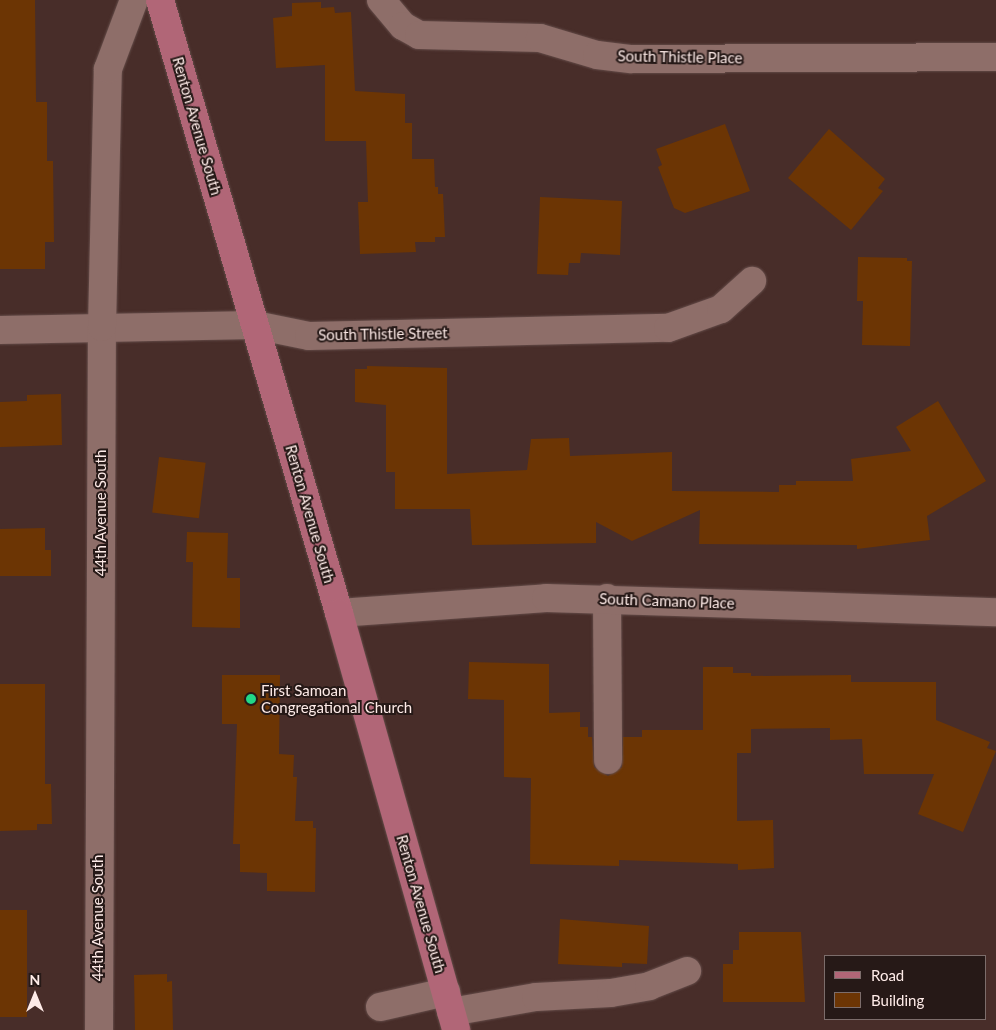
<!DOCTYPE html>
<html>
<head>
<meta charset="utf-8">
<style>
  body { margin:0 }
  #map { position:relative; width:996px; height:1030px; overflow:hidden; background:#482d29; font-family:Lato,sans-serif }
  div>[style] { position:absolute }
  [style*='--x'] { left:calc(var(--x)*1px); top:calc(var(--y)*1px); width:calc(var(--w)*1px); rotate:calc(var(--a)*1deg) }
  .building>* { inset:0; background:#6c3504; transform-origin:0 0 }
  .roads { filter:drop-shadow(0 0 1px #644c49) drop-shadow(0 0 1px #644c49) }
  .minor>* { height:28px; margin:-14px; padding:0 14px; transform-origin:14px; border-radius:14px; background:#8e6e69 }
  .major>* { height:28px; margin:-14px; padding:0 14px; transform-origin:14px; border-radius:14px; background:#b16677 }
  .dots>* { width:14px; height:14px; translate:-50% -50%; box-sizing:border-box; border:2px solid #261917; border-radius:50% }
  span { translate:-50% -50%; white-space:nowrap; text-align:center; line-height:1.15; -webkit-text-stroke:4px #261917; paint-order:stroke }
  .street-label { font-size:15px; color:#feebe8 }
  .poi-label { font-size:15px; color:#feebe8 }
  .left { translate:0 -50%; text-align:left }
  .legend { position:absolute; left:824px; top:955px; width:162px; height:65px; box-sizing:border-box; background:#261917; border:1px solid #7c6d6b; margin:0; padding:6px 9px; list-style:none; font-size:15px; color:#feebe8 }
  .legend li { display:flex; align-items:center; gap:10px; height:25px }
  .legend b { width:25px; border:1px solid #7c6d6b }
  .north { position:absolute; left:10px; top:970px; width:50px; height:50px; -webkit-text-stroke:4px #261917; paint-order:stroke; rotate:0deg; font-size:14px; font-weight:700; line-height:20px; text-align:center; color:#feebe8 }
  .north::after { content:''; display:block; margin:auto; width:18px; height:22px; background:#feebe8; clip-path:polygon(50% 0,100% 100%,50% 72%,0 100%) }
</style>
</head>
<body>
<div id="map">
  <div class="building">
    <i style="clip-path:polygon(0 0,35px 0,36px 102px,47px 102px,47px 161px,53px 161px,54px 242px,45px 242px,45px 269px,0 269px)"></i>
    <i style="clip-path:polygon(321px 2px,321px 8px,334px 7px,335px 13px,351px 12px,355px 91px,405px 94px,405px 123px,412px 123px,412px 159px,434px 159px,435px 187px,438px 187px,438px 194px,443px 194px,445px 237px,435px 237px,435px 242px,415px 242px,416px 252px,360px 254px,358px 202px,368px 202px,366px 141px,325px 141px,325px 65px,276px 68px,273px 18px,292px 16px,292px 3px)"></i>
    <i style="clip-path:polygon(725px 124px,750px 191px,685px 213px,674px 208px,658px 167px,662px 165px,656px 149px)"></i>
    <i style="clip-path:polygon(829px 129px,885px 179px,878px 188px,883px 191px,851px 230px,788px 178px)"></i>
    <i style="clip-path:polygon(540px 197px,622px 201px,620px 255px,581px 253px,580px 263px,569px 263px,568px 275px,537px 274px)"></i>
    <i style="clip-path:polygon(858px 257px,907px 258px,907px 261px,912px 261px,910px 346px,862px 345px,863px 301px,857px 301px)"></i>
    <i style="clip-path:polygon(367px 366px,447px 368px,447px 474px,527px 470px,531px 439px,569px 438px,570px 456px,672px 452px,672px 491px,779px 492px,779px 485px,796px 485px,796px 481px,853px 481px,851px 459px,911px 451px,896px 427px,938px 401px,986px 481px,927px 516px,930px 540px,857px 549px,857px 545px,699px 544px,700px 510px,632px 541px,596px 522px,596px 543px,472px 545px,470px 509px,395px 509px,395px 472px,386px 472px,386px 405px,355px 402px,355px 369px,367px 369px)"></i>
    <i style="clip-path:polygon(61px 394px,62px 445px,0 447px,0 402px,27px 401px,27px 395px)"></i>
    <i style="left:159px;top:457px;width:47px;height:56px;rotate:7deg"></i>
    <i style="clip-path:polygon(45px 528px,45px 550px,51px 550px,51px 576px,0 576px,0 529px)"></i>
    <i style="clip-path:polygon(187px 532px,228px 533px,227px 578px,240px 578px,240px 628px,192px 627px,193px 562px,186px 562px)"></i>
    <i style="clip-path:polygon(469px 662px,549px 664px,549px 713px,580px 712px,580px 727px,588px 727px,588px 737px,592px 737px,594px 767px,608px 776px,622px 767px,623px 737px,642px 737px,642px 730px,703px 730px,703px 667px,733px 667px,733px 673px,751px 673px,751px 676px,851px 675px,851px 682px,936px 682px,936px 720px,990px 742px,987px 748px,996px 751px,963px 832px,918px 814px,934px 774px,864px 774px,862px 739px,830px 740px,830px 728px,751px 729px,751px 753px,737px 753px,737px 821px,773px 820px,774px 868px,738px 870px,738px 864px,619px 860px,619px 866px,530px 864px,531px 778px,504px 777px,504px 700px,468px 699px)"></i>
    <i style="clip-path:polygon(222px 675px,280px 675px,279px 754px,294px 755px,293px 777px,297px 777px,295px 821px,313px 821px,313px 828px,316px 828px,315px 892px,267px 891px,267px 873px,240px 872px,240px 844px,233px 844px,237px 724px,222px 724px)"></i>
    <i style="clip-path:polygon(0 684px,45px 684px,45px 784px,51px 784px,52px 824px,37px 824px,37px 830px,0 831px)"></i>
    <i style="left:0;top:910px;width:27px;height:107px"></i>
    <i style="clip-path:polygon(560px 919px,649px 926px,647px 964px,622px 963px,622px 967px,558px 964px)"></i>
    <i style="clip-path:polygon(739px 932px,801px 932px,805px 1002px,723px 1002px,723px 964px,733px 964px,733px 950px,739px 950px)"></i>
    <i style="clip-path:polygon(167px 974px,167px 982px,172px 981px,173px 1030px,135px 1030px,134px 975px)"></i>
  </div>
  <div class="roads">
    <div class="minor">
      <i style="--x:381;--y:0;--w:34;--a:50"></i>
      <i style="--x:403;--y:26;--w:18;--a:29"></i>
      <i style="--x:419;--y:35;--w:121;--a:1.4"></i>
      <i style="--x:540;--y:38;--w:59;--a:16.6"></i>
      <i style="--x:597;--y:55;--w:35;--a:7"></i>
      <i style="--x:632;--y:59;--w:364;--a:-0.3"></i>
      <i style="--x:0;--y:330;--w:255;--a:-1.1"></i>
      <i style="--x:255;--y:325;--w:55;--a:11.5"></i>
      <i style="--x:309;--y:336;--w:359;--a:-1.3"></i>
      <i style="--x:668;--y:328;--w:56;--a:-19.7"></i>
      <i style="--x:721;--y:309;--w:42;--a:-42.1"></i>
      <i style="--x:607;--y:598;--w:162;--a:89.6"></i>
      <i style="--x:339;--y:613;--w:208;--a:-4.1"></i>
      <i style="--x:546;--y:598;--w:450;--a:1.8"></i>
      <i style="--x:380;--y:1007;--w:68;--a:-12.8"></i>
      <i style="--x:451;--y:1012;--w:86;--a:-10"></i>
      <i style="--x:536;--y:997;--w:75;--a:-3.1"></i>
      <i style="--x:611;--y:993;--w:39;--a:-10"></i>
      <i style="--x:649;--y:986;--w:41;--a:-21.5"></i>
      <i style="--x:99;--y:1030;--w:703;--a:-89.76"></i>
      <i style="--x:102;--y:327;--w:258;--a:-88.7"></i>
      <i style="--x:108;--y:69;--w:74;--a:-69.4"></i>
    </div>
    <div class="major">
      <i style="--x:160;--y:0;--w:639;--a:73.72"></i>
      <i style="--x:339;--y:613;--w:433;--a:74.3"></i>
    </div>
  </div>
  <div class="dots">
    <i style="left:251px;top:699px;background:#22d887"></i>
  </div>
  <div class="street-label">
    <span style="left:680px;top:57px;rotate:1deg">South Thistle Place</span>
    <span style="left:197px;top:126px;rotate:74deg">Renton Avenue South</span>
    <span style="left:383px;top:334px;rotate:-1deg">South Thistle Street</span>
    <span style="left:101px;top:513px;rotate:-90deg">44th Avenue South</span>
    <span style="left:310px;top:514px;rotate:74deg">Renton Avenue South</span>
    <span style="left:667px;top:601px;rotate:2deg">South Camano Place</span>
    <span style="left:421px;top:904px;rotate:74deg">Renton Avenue South</span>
    <span style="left:98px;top:918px;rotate:-90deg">44th Avenue South</span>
  </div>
  <div class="poi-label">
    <span class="left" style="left:261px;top:699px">First Samoan<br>Congregational Church</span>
  </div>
  <ul class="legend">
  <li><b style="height:6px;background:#b16677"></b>Road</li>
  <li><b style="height:14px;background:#6c3504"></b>Building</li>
  </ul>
  <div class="north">N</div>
</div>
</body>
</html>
